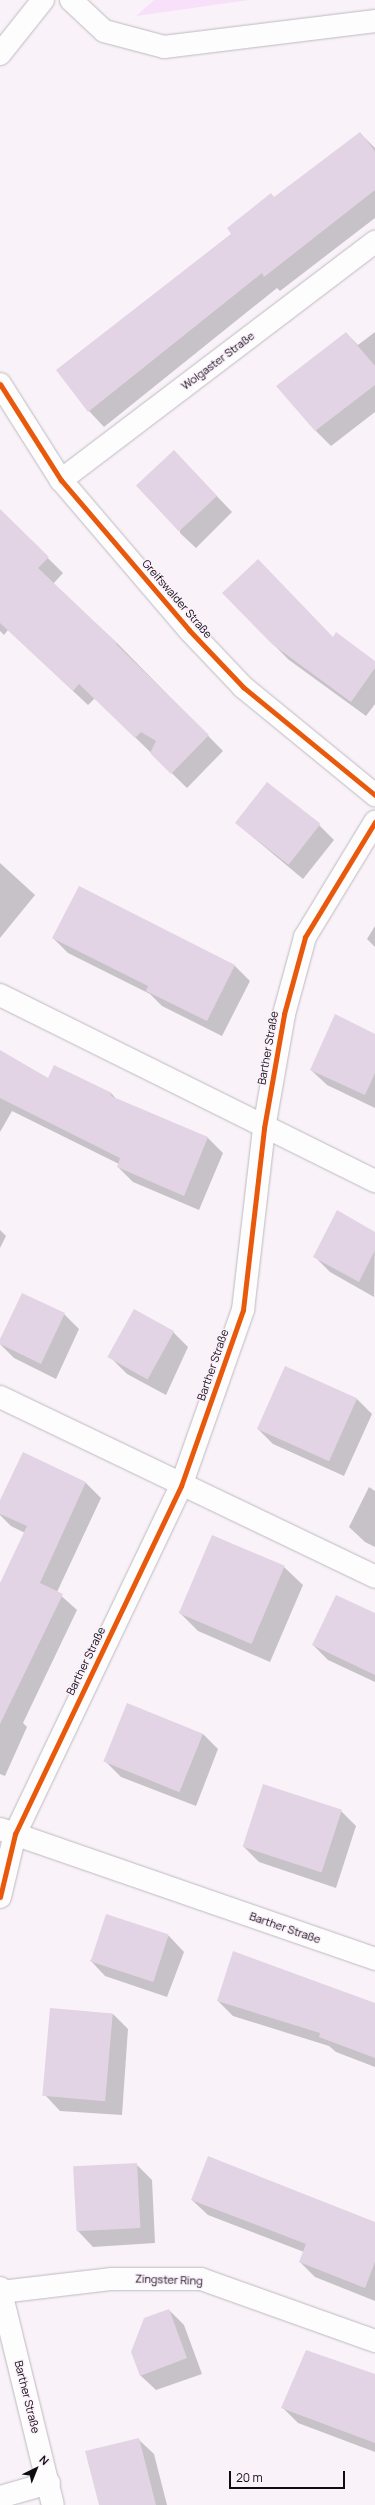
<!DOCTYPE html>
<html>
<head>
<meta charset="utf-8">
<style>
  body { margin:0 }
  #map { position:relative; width:375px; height:2505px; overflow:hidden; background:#f9f3f9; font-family:Manrope,sans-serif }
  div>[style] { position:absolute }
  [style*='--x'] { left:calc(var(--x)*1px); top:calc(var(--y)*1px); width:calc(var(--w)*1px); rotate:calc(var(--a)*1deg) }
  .green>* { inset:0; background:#f8dffa }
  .shadow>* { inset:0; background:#0003 }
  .building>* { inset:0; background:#e2d4e4; transform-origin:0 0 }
  .roads { filter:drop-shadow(0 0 1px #beb9be) drop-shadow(0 0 1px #beb9be) }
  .minor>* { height:22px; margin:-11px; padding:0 11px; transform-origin:11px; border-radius:11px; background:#fefdfe }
  .cycleway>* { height:5px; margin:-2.5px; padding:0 2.5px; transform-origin:2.5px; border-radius:2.5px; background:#e8590c }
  span { translate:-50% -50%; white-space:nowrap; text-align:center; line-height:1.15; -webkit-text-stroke:3px #fbf0fc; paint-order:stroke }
  .street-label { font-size:11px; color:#0f0c0f }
  .north { position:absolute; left:16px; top:2449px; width:40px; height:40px; -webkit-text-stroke:3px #fbf0fc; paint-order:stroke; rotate:43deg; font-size:11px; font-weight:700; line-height:16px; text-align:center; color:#0f0c0f }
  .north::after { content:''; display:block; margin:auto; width:14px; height:18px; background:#0f0c0f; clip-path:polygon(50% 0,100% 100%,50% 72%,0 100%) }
  .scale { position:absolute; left:229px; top:2471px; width:116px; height:18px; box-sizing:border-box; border:2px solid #0f0c0f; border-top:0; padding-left:5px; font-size:12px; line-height:14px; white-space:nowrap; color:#0f0c0f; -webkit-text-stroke:3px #fbf0fc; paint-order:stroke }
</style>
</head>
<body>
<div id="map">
  <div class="green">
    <i style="clip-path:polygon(154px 0,249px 0,136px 16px)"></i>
  </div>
  <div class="shadow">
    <i style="clip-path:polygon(360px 133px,375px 148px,375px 218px,280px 291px,277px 288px,104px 427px,89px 411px,58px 370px)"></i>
    <i style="clip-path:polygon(375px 332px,375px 412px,331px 446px,315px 430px,346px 333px,358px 345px)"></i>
    <i style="clip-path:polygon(174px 451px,232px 512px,196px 548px,180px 533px)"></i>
    <i style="clip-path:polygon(0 511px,63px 573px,53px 584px,117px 643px,223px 751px,187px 788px,95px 698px,88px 705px,8px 630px,4px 635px,0 631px)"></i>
    <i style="clip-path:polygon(333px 638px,375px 662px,375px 704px,366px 716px,289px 660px,273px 644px)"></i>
    <i style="clip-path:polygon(236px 823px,319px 825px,334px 840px,303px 879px)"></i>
    <i style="clip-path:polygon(0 863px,35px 895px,0 938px)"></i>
    <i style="clip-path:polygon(80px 887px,235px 966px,250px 981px,222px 1036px,162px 1006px,150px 994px,68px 953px,53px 938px)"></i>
    <i style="clip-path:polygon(375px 926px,375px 947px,367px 939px)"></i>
    <i style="clip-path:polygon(375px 1035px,375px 1108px,327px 1085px,311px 1070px)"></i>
    <i style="clip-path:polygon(0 1051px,49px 1079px,112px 1094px,117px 1100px,208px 1138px,223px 1153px,199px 1210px,133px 1182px,118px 1167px,119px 1164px,12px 1111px,0 1132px)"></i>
    <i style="clip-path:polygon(0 1230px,6px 1236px,0 1248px)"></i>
    <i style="clip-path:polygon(375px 1233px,374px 1297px,330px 1272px,314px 1256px)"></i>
    <i style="clip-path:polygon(64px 1314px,79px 1329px,56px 1379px,14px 1358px,0 1344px,0 1341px)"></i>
    <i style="clip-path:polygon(173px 1332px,188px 1347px,166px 1395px,127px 1374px,112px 1359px)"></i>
    <i style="clip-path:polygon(357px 1399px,372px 1414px,344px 1476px,273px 1444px,258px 1429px)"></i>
    <i style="clip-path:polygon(23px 1453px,86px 1483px,101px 1498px,57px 1592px,77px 1610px,23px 1723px,27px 1727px,5px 1776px,0 1774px,0 1585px,25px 1533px,11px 1526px,0 1515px,0 1502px)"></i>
    <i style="clip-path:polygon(369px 1487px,375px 1491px,375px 1547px,365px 1542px,349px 1527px)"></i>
    <i style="clip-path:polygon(284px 1567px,303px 1585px,270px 1662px,198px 1631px,179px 1612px)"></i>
    <i style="clip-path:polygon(375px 1614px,375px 1682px,328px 1660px,313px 1645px)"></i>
    <i style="clip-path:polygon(203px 1734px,218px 1749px,196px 1806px,121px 1777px,106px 1762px)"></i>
    <i style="clip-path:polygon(341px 1811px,356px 1826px,336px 1888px,259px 1862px,244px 1847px)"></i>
    <i style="clip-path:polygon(169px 1936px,184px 1952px,167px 1997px,105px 1976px,90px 1960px)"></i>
    <i style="clip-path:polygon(218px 2001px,375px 2004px,375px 2067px,336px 2052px,329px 2046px,233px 2016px)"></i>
    <i style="clip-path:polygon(113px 2014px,128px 2029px,122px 2115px,60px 2111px,45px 2095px)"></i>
    <i style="clip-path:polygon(136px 2164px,152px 2180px,155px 2243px,93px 2247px,78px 2231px)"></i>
    <i style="clip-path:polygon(192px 2200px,375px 2223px,375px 2301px,315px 2277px,300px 2262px,304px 2252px,208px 2215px)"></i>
    <i style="clip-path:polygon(169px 2310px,184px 2325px,202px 2374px,156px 2390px,140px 2375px)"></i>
    <i style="clip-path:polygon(375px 2376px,375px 2452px,298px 2423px,283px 2408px)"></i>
    <i style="clip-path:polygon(138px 2439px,154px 2454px,167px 2505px,100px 2505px)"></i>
  </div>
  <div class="building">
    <i style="clip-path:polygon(360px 132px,375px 151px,375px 190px,264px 277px,262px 273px,88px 412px,56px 370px,231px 234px,227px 228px,271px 193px,274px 197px)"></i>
    <i style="clip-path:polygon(346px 332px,375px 366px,375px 385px,315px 431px,276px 386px)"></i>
    <i style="left:174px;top:450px;width:63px;height:52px;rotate:47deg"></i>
    <i style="clip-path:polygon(0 509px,49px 557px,38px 568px,117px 643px,116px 644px,209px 735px,171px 774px,150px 753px,156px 741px,141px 732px,135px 738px,79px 684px,73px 691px,0 623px)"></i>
    <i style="clip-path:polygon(258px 559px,333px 637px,336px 632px,375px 661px,375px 668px,351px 702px,272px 644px,222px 593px)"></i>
    <i style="left:267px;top:782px;width:68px;height:52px;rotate:38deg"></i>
    <i style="clip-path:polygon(79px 886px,235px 965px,207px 1021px,146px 991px,148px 986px,52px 938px)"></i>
    <i style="clip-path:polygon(335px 1014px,375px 1034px,375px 1073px,365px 1095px,310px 1070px)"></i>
    <i style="clip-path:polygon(0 1050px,48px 1078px,54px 1065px,112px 1093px,111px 1096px,208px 1137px,184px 1196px,117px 1167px,120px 1158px,0 1098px)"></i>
    <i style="clip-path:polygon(337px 1210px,375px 1232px,375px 1250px,359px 1282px,313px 1257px)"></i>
    <i style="clip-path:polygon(22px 1293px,65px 1313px,41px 1364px,0 1344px,0 1339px)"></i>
    <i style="left:134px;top:1309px;width:46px;height:55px;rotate:29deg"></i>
    <i style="left:285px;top:1366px;width:79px;height:69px;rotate:24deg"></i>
    <i style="clip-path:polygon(23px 1452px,86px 1482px,40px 1583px,63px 1594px,0 1724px,0 1583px,27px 1526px,0 1514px,0 1500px)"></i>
    <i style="left:212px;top:1535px;width:79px;height:85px;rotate:23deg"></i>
    <i style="clip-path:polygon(336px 1595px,375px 1613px,375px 1675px,312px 1645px)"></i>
    <i style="left:127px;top:1703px;width:82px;height:63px;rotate:22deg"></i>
    <i style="left:263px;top:1784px;width:83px;height:66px;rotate:18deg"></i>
    <i style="left:106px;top:1914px;width:66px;height:50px;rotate:18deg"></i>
    <i style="clip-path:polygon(233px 1951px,375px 2003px,375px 2058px,319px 2037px,320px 2033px,217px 2001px)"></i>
    <i style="left:50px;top:2008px;width:63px;height:88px;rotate:5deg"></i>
    <i style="clip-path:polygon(208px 2156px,375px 2222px,375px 2262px,365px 2288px,299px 2262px,306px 2244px,191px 2200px)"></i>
    <i style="left:137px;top:2163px;width:65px;height:64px;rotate:87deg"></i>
    <i style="clip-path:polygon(169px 2309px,187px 2358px,140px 2376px,131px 2352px,144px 2318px)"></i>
    <i style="clip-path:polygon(306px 2350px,375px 2374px,375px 2443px,281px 2408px)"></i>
    <i style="clip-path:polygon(139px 2438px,156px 2505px,99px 2505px,85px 2451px)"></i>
  </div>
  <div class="roads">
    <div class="minor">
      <i style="--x:71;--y:0;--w:45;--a:43.2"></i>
      <i style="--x:104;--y:31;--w:62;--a:14.9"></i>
      <i style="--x:164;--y:47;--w:213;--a:-7"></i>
      <i style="--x:0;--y:54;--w:69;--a:-51.5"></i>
      <i style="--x:0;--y:384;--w:114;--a:57.6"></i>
      <i style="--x:61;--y:480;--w:197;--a:49.5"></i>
      <i style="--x:189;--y:630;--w:79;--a:46.5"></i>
      <i style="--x:243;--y:687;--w:171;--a:39.3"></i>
      <i style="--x:61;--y:480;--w:394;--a:-37.2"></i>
      <i style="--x:0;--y:995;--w:419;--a:26.4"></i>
      <i style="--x:0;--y:1397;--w:416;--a:25.6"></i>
      <i style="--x:0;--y:1829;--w:397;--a:19.1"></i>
      <i style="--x:0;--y:1897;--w:65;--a:-76.6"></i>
      <i style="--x:15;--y:1834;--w:386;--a:-64.5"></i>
      <i style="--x:181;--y:1486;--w:187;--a:-70.6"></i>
      <i style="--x:243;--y:1310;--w:183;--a:-83.4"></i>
      <i style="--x:264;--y:1128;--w:116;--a:-80"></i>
      <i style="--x:284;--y:1014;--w:80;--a:-74.7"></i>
      <i style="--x:305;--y:937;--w:135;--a:-58.7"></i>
      <i style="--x:0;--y:2288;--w:223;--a:76.3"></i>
      <i style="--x:1;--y:2292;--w:112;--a:-6.7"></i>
      <i style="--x:112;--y:2279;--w:89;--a:0"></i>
      <i style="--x:201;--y:2279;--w:185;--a:19.6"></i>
      <i style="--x:0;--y:2497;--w:51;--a:-15.9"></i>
    </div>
  </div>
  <div class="cycleway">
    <i style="--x:0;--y:384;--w:114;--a:57.6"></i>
    <i style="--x:61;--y:480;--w:197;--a:49.5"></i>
    <i style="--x:189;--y:630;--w:79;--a:46.5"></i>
    <i style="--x:243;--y:687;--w:171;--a:39.3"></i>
    <i style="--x:0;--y:1897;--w:65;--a:-76.6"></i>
    <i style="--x:15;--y:1834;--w:386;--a:-64.5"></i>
    <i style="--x:181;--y:1486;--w:187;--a:-70.6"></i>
    <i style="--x:243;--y:1310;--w:183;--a:-83.4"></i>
    <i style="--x:264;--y:1128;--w:116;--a:-80"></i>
    <i style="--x:284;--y:1014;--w:80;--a:-74.7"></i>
    <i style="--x:305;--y:937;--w:135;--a:-58.7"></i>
  </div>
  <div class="street-label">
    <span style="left:218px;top:361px;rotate:-37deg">Wolgaster Straße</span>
    <span style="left:177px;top:599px;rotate:49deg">Greifswalder Straße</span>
    <span style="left:268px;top:1048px;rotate:-80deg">Barther Straße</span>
    <span style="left:213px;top:1365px;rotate:-71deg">Barther Straße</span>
    <span style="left:86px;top:1661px;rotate:-64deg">Barther Straße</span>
    <span style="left:285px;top:1928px;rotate:19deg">Barther Straße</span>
    <span style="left:169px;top:2280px;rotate:2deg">Zingster Ring</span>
    <span style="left:27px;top:2397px;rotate:76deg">Barther Straße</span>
  </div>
  <div class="north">N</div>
  <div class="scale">20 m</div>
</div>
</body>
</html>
